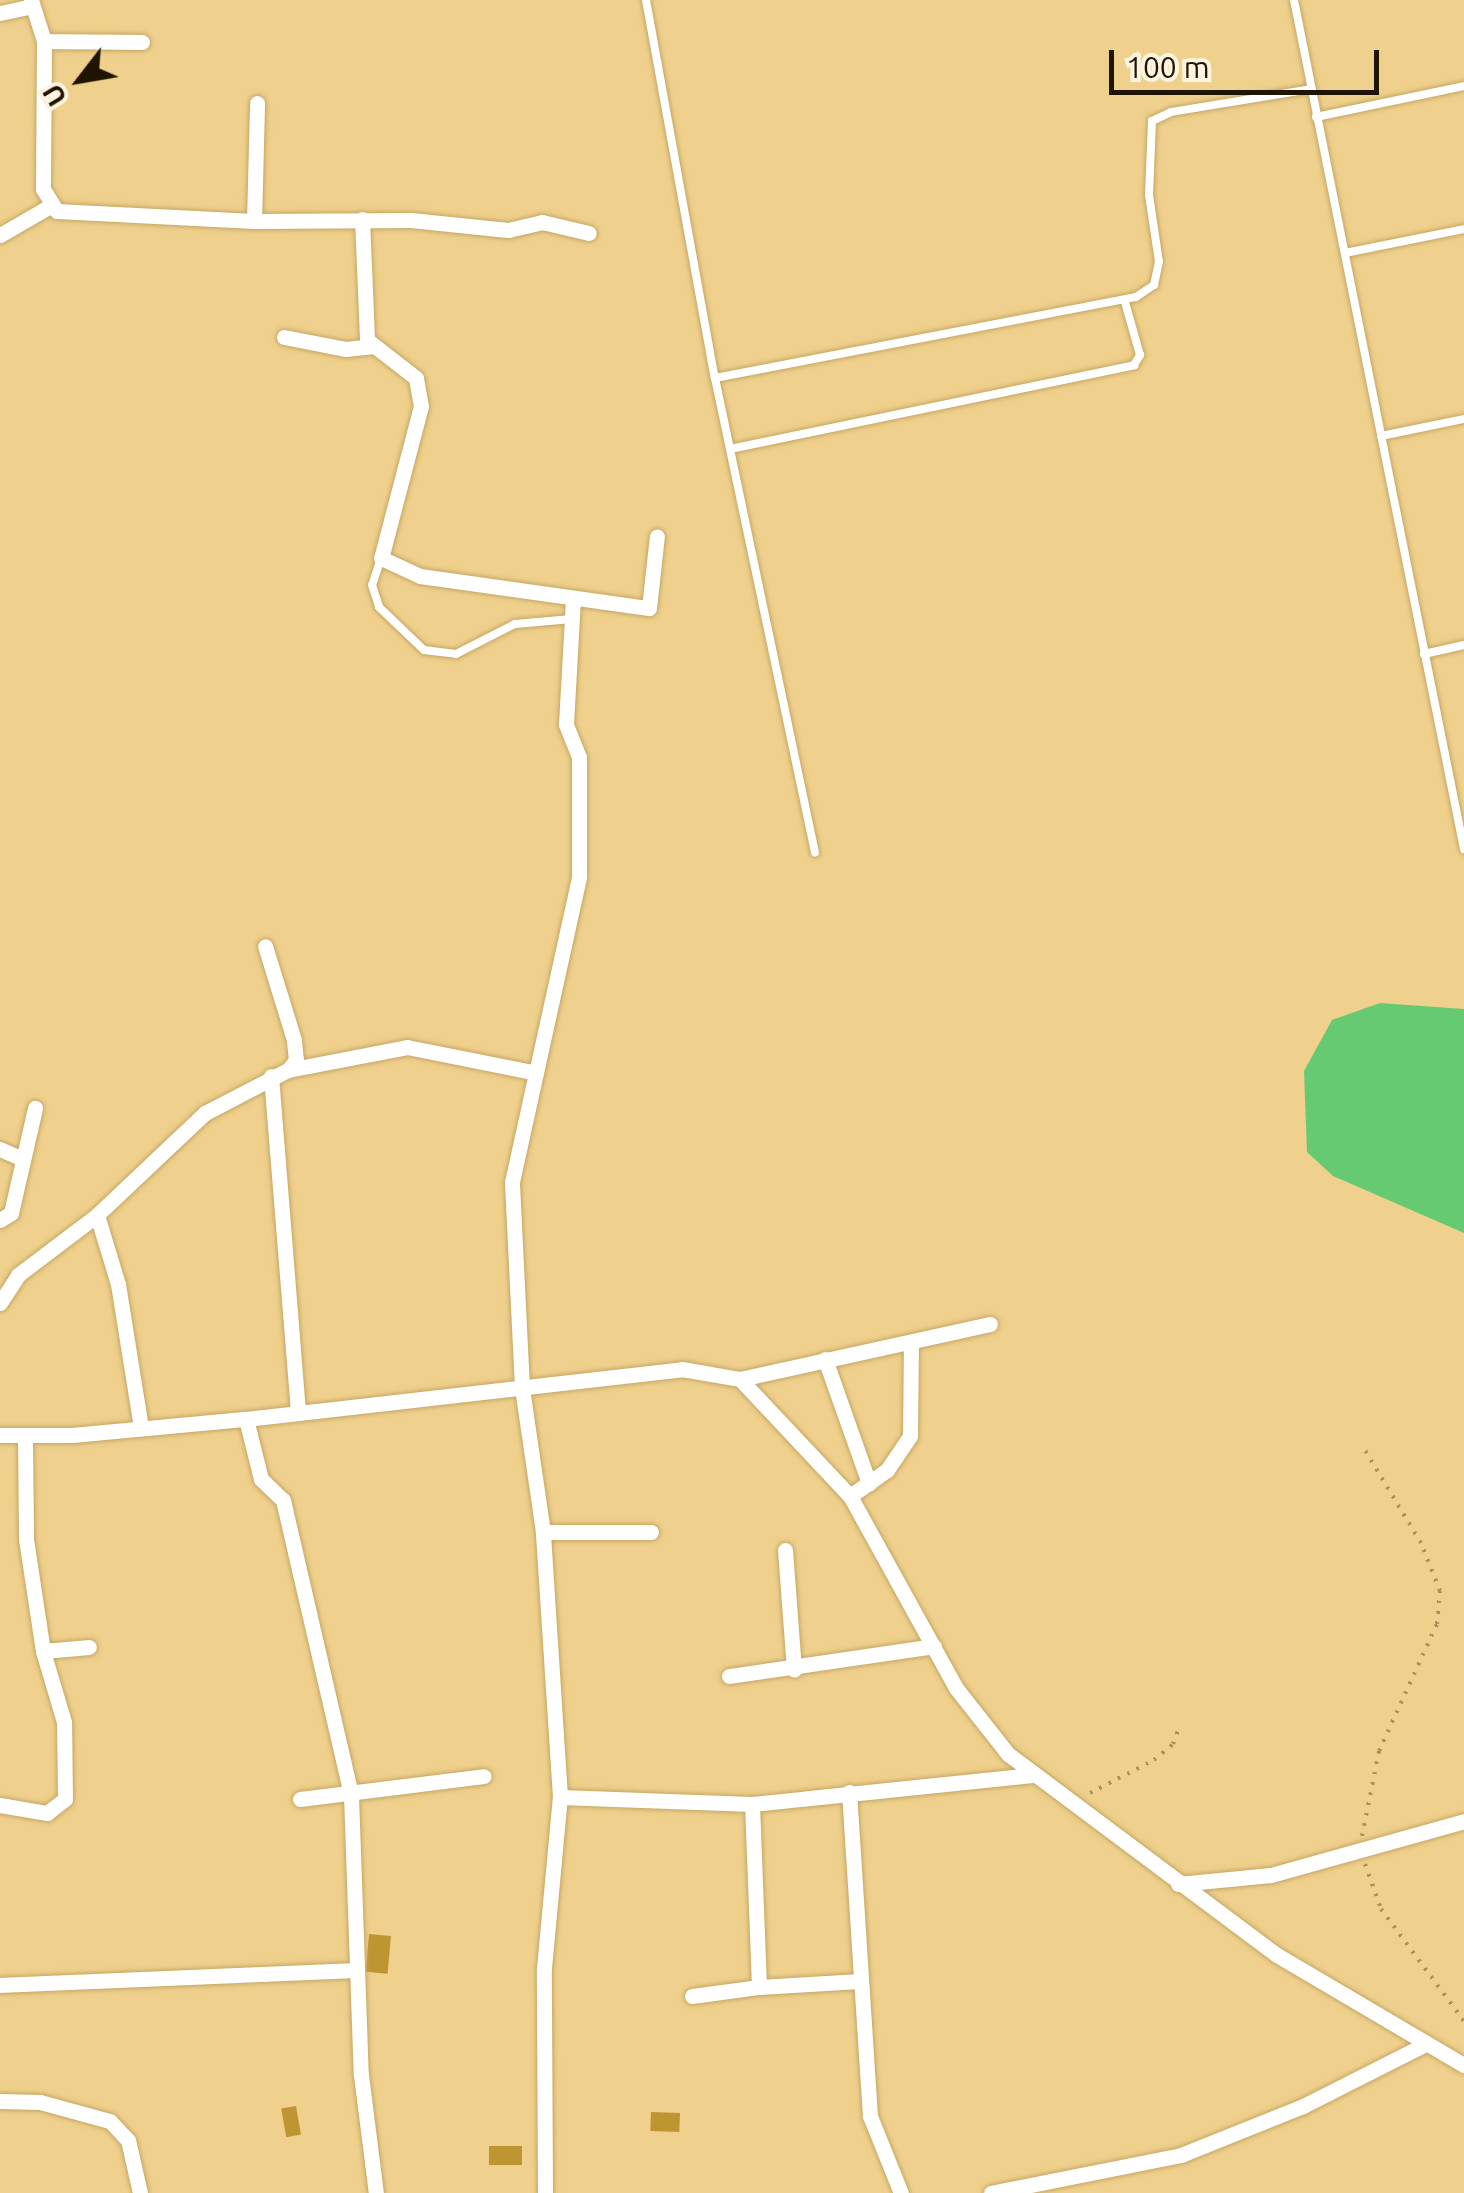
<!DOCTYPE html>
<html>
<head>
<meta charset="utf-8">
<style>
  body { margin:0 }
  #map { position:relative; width:1464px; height:2193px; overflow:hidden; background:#efd08c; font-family:Ubuntu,sans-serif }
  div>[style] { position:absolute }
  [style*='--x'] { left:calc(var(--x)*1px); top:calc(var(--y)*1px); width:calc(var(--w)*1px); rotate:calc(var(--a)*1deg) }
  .water>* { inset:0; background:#66ca72 }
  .building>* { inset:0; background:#be9631; transform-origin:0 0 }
  .path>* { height:4px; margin-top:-2px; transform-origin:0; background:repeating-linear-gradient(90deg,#aa915d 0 2.5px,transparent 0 10.5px) }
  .roads { filter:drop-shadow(0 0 2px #c5a764) drop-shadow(0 0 2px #c5a764) }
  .lane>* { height:8px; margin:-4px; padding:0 4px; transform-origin:4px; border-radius:4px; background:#fff }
  .street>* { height:15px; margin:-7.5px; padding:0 7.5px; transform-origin:7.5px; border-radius:7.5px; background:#fff }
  span { translate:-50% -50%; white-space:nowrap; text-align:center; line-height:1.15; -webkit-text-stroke:8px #fdf4e0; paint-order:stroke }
  .north { position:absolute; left:30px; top:30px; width:100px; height:100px; -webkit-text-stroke:8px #fdf4e0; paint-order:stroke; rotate:239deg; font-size:28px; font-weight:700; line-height:40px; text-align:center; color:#1f1400 }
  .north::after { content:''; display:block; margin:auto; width:35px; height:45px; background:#1f1400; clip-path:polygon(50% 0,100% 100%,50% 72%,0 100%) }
  .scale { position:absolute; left:1109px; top:50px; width:270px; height:45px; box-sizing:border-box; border:5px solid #1f1400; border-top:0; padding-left:12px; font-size:30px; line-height:35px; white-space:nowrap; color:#1f1400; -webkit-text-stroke:8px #fdf4e0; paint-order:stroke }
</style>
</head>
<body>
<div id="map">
  <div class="water">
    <i style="clip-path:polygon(1380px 1003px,1464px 1009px,1464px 1233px,1333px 1176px,1307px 1152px,1304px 1071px,1332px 1020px)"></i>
  </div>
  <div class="building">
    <i style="left:369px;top:1934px;width:22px;height:38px;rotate:5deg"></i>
    <i style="left:296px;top:2106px;width:29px;height:15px;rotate:80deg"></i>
    <i style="left:651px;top:2112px;width:29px;height:19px;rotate:2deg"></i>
    <i style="left:489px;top:2146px;width:33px;height:19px"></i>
  </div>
  <div class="path">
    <i style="--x:1090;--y:1793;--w:72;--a:-27.3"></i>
    <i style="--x:1154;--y:1760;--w:25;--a:-40"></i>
    <i style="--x:1173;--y:1744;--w:20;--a:-70"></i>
    <i style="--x:1362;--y:1836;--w:87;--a:-78.7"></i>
    <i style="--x:1379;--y:1751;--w:140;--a:-65.5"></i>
    <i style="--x:1437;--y:1624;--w:33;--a:-85"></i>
    <i style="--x:1440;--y:1591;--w:52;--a:-111.6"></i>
    <i style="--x:1421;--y:1543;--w:109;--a:-121.1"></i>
    <i style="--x:1365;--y:1864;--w:48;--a:70.4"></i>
    <i style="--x:1381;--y:1909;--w:139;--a:53.5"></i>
  </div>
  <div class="roads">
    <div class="lane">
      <i style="--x:646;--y:0;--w:384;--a:79.7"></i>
      <i style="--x:715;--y:378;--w:485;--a:78.1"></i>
      <i style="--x:1294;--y:0;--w:866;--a:78.68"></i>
      <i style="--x:1316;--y:117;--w:151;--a:-11.8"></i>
      <i style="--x:1345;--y:253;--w:121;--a:-11.4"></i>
      <i style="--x:715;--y:378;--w:429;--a:-10.9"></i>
      <i style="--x:1136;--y:297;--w:22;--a:-34"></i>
      <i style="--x:1154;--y:285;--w:24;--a:-78"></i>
      <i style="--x:1159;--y:262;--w:68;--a:-98.5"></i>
      <i style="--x:1149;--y:195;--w:74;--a:-87.7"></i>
      <i style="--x:1152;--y:121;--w:21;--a:-25"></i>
      <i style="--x:1171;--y:112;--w:142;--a:-9.3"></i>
      <i style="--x:1381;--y:436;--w:85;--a:-11.6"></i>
      <i style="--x:730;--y:449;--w:413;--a:-11.7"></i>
      <i style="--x:1134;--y:365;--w:12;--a:-59"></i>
      <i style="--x:1140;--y:355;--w:55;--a:-105.8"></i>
      <i style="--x:381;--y:558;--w:28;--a:108"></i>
      <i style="--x:372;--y:585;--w:23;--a:72"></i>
      <i style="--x:379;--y:607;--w:62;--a:43.7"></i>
      <i style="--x:424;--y:650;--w:32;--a:7"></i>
      <i style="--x:456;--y:654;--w:66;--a:-27"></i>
      <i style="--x:515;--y:624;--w:57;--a:-5"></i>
      <i style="--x:1424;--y:654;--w:41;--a:-12.7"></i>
    </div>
    <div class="street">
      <i style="--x:31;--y:0;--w:43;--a:72.4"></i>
      <i style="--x:44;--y:41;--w:148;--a:90.4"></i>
      <i style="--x:43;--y:189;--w:26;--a:58"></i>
      <i style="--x:57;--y:211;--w:197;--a:2.9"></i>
      <i style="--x:254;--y:221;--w:157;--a:-0.4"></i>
      <i style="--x:411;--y:220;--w:98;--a:5.9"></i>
      <i style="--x:508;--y:230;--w:35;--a:-13"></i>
      <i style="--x:542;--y:222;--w:48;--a:13.2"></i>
      <i style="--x:0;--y:13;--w:33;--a:-12"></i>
      <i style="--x:44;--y:41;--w:98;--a:0.6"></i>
      <i style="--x:362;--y:219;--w:121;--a:87.6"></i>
      <i style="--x:367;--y:340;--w:62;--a:37.8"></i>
      <i style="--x:416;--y:378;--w:28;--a:80"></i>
      <i style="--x:421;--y:406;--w:157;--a:104.7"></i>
      <i style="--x:381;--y:558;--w:43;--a:24.8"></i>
      <i style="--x:420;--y:576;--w:231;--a:8"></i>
      <i style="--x:649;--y:608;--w:72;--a:-83.7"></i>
      <i style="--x:254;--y:221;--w:118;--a:-88.5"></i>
      <i style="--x:0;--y:235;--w:58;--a:-30.1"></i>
      <i style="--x:284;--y:337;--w:62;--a:11.1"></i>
      <i style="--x:345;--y:349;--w:27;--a:-6"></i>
      <i style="--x:288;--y:1070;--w:121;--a:-10.9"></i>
      <i style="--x:407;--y:1047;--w:127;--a:11.3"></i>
      <i style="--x:271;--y:1076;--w:334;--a:85.4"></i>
      <i style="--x:0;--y:1149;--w:24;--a:24"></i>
      <i style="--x:97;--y:1215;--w:72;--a:73.1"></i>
      <i style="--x:118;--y:1284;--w:146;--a:80.9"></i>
      <i style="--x:0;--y:1220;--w:13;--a:-32"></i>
      <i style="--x:11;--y:1213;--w:108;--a:-77.1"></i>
      <i style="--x:0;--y:1303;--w:33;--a:-57"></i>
      <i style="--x:18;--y:1275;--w:99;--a:-37.2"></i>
      <i style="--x:97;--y:1215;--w:149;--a:-43.4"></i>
      <i style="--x:205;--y:1113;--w:93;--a:-27.4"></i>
      <i style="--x:288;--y:1070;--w:13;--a:-51"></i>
      <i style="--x:296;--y:1060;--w:20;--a:-96"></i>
      <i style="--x:294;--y:1040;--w:98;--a:-107.1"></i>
      <i style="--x:825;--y:1359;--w:132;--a:70.5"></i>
      <i style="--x:740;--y:1379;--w:256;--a:-12.4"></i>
      <i style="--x:246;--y:1419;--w:62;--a:76"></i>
      <i style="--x:261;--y:1479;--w:30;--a:44"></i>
      <i style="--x:283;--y:1500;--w:303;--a:77"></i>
      <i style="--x:351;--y:1795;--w:280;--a:88"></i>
      <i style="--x:361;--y:2075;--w:119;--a:82.8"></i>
      <i style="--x:0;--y:1435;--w:72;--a:0"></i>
      <i style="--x:72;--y:1435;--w:175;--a:-5.3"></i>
      <i style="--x:246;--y:1419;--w:439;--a:-6.5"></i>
      <i style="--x:682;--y:1369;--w:59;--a:9.8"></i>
      <i style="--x:740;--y:1379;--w:161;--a:46.8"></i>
      <i style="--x:850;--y:1496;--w:219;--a:61.1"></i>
      <i style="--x:956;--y:1688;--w:84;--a:51.8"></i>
      <i style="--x:1008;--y:1754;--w:336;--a:36.8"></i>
      <i style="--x:1277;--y:1955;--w:217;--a:30.5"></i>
      <i style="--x:25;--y:1438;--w:101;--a:89.4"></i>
      <i style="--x:26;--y:1539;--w:113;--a:81.4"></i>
      <i style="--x:43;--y:1651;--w:46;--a:-5"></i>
      <i style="--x:850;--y:1496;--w:45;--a:-35.1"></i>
      <i style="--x:887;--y:1470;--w:41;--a:-55.9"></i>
      <i style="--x:910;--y:1436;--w:90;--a:-89.4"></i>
      <i style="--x:543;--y:1532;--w:108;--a:0"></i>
      <i style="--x:785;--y:1550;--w:120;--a:85.7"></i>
      <i style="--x:729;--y:1676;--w:207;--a:-8.3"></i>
      <i style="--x:849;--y:1792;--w:325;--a:86.3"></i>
      <i style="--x:870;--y:2116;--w:83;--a:68.1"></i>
      <i style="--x:560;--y:1797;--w:192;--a:2.1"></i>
      <i style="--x:752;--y:1804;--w:282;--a:-5.9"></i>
      <i style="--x:300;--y:1799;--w:185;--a:-7.1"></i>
      <i style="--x:752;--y:1804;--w:183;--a:87.8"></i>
      <i style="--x:759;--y:1987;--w:101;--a:-3.4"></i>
      <i style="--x:0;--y:1805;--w:48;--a:9.7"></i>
      <i style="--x:47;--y:1813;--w:23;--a:-38"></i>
      <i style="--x:65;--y:1799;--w:77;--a:-90.7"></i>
      <i style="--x:64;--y:1722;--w:74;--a:-106.5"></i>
      <i style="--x:1178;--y:1884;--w:93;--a:-5.5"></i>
      <i style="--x:1271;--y:1875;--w:200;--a:-15.6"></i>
      <i style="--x:0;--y:1985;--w:355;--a:-2.4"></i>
      <i style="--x:692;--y:1996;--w:68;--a:-7.7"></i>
      <i style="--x:0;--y:2101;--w:40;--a:1.4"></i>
      <i style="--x:40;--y:2102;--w:73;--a:15.2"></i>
      <i style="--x:110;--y:2121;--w:26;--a:47"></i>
      <i style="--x:128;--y:2140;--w:54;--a:77.2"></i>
      <i style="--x:545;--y:2193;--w:225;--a:-90.3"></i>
      <i style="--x:544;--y:1968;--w:172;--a:-84.7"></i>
      <i style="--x:560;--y:1797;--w:266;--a:-93.7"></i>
      <i style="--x:543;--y:1532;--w:146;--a:-98.3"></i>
      <i style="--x:522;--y:1388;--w:206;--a:-92.8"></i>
      <i style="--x:512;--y:1182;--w:313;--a:-77.6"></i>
      <i style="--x:579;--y:876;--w:119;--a:-90"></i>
      <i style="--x:579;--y:757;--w:35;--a:-112"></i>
      <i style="--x:566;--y:724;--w:125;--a:-86.8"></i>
      <i style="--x:991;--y:2193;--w:194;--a:-11.3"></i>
      <i style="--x:1181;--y:2155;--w:131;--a:-21.9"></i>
      <i style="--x:1303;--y:2106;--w:138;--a:-26.8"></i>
    </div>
  </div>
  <div class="north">U</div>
  <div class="scale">100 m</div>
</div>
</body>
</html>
